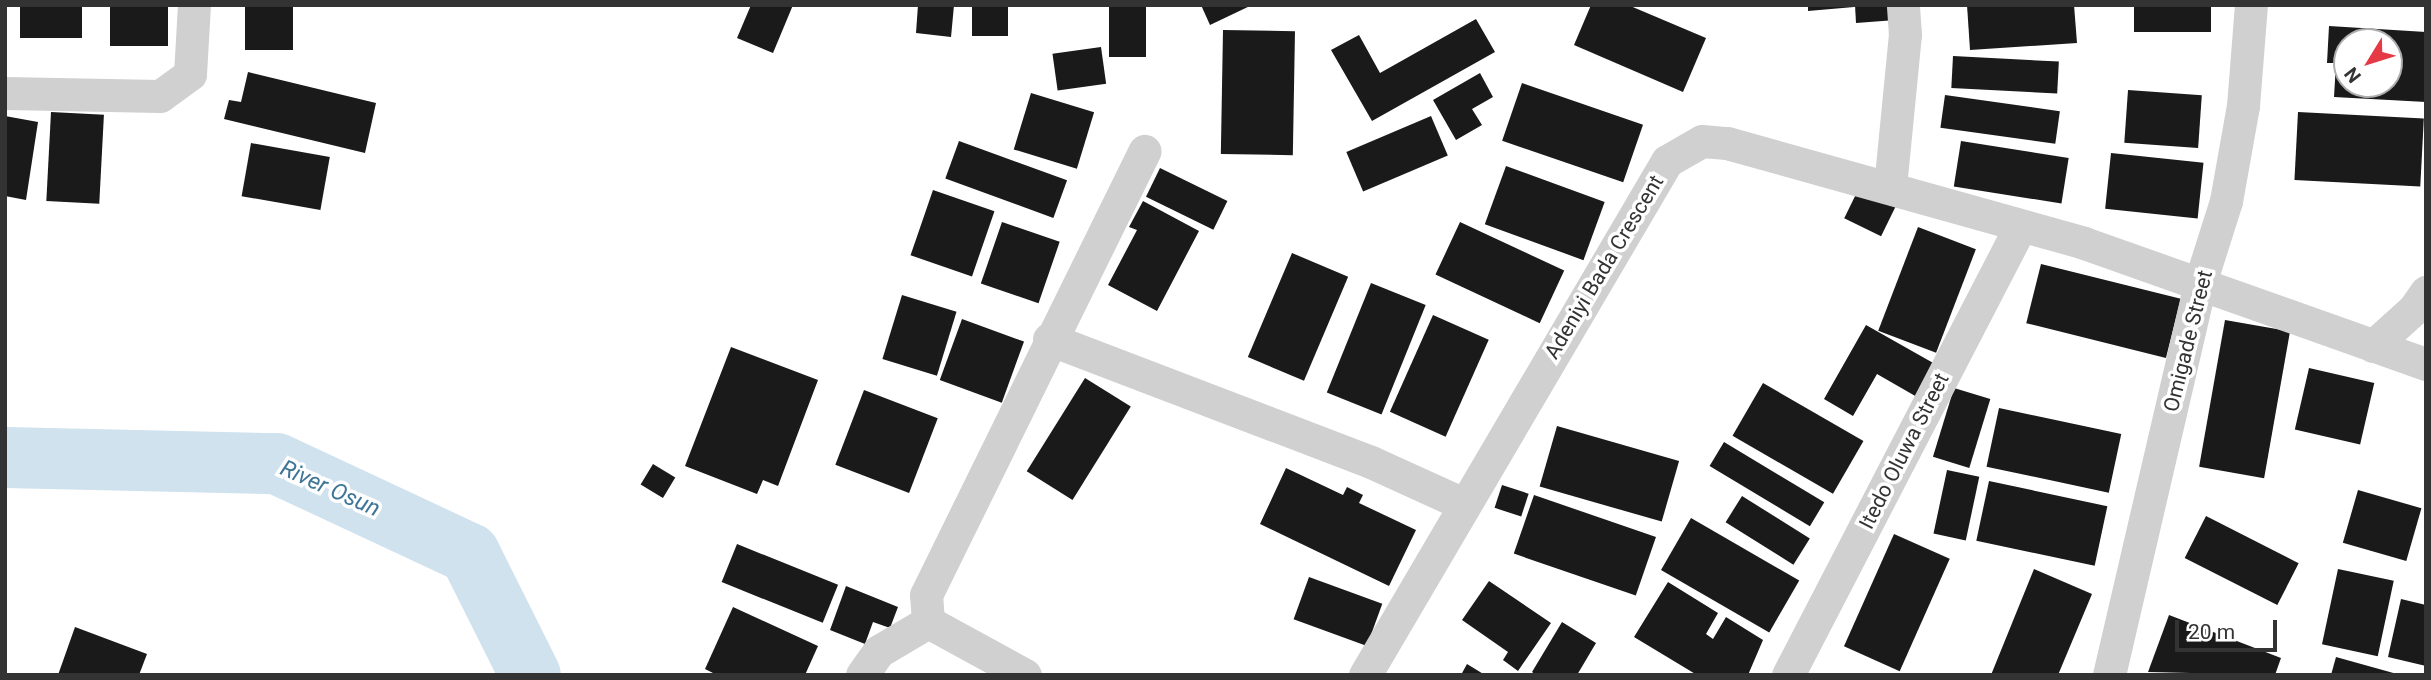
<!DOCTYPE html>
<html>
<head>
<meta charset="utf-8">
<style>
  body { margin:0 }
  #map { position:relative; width:2431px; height:680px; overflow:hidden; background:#fff; font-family:Roboto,sans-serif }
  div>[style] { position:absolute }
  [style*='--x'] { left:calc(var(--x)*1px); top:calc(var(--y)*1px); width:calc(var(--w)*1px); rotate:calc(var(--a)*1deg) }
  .river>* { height:61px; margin:-30.5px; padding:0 30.5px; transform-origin:30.5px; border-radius:30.5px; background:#cfe2ee }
  .building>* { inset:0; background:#1a1a1a; transform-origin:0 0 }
  .minor>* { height:33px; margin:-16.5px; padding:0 16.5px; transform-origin:16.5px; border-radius:16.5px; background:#d0d0d0 }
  span { translate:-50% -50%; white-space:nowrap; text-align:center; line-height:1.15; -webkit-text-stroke:7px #fff; paint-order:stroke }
  .street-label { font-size:21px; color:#333 }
  .water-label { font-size:23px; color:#3f7597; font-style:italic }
  .frame { position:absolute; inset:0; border:7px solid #333; pointer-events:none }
  .north { position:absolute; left:2333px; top:28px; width:70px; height:70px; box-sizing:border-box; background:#fff; border:2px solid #adadad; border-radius:50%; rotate:232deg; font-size:19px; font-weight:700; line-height:28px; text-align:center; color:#333 }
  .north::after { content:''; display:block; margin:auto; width:24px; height:32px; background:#e63946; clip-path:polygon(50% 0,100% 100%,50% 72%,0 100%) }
  .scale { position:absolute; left:2175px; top:620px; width:102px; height:32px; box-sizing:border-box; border:4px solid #333; border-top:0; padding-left:9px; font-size:21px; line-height:24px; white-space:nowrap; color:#333; -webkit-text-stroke:5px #fff; paint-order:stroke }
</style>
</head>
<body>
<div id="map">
  <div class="river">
    <i style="--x:5;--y:457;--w:271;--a:1.3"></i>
    <i style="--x:276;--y:463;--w:213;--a:25"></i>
    <i style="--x:469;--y:553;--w:136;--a:63.4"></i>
  </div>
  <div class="building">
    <i style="left:20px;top:5px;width:62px;height:33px"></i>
    <i style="left:110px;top:5px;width:58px;height:41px"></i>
    <i style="left:245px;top:5px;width:48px;height:45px"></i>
    <i style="clip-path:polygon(751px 5px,793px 5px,773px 53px,737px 38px)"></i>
    <i style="clip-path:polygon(918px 5px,954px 5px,951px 37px,916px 33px)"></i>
    <i style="left:972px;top:5px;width:36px;height:31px"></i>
    <i style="left:1109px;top:5px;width:37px;height:52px"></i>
    <i style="clip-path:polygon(1201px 5px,1252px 5px,1210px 25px)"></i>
    <i style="clip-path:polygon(1591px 5px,1628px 5px,1706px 38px,1683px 92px,1574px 45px)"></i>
    <i style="clip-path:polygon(1808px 5px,1854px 5px,1854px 7px,1808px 11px)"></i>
    <i style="clip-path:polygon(1855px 5px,1895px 5px,1896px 20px,1856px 23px)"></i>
    <i style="clip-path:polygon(1967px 5px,2074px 5px,2077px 43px,1970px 50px)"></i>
    <i style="left:2134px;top:5px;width:77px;height:27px"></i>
    <i style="clip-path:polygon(1476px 19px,1495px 52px,1372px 121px,1331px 50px,1359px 35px,1380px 73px)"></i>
    <i style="clip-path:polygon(evenodd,2329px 26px,2426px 32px,2426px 102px,2334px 97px,2336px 63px,2327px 63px,2329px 26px,2347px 42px,2389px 42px,2389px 84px,2347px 84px,2347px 42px)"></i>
    <i style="left:1223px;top:30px;width:72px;height:124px;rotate:1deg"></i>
    <i style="left:1101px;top:47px;width:37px;height:49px;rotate:82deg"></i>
    <i style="left:1953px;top:56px;width:106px;height:32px;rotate:3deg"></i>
    <i style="clip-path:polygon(248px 72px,376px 103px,365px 153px,224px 119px,229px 100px,241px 102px)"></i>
    <i style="clip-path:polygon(1480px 73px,1493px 97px,1472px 109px,1482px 125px,1456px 140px,1433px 100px)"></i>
    <i style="left:1522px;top:83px;width:128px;height:61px;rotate:19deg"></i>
    <i style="left:2128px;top:90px;width:74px;height:53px;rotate:4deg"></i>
    <i style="left:1031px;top:93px;width:66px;height:59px;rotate:17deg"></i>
    <i style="left:1945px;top:95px;width:116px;height:33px;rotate:8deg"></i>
    <i style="left:51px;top:112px;width:53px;height:89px;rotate:3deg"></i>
    <i style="left:2298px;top:112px;width:126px;height:68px;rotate:3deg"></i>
    <i style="clip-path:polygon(5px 116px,38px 122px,26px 200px,5px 196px)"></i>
    <i style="left:1431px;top:116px;width:43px;height:92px;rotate:67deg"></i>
    <i style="left:959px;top:141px;width:115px;height:40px;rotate:20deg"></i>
    <i style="left:1961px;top:141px;width:109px;height:46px;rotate:9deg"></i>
    <i style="left:251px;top:143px;width:80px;height:54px;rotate:10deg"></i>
    <i style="left:2111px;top:153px;width:93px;height:56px;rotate:6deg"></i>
    <i style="left:1506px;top:166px;width:105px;height:62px;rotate:20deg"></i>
    <i style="left:1160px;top:168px;width:75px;height:32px;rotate:26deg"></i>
    <i style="left:1860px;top:186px;width:41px;height:36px;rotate:26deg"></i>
    <i style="left:933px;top:190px;width:65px;height:69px;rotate:19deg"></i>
    <i style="clip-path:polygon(1143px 201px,1199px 231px,1157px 311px,1108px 285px,1137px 230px,1129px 227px)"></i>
    <i style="left:1002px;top:222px;width:61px;height:65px;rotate:19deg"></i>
    <i style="left:1460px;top:222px;width:115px;height:58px;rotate:25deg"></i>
    <i style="left:1918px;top:227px;width:62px;height:111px;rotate:21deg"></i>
    <i style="left:1292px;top:253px;width:61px;height:113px;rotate:23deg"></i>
    <i style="left:2041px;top:264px;width:144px;height:61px;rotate:14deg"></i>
    <i style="left:1371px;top:283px;width:59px;height:118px;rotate:22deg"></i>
    <i style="left:902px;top:295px;width:57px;height:67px;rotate:17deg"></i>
    <i style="left:1433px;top:315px;width:61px;height:106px;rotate:24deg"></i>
    <i style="left:962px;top:319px;width:66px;height:65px;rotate:20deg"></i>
    <i style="left:2225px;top:320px;width:66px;height:149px;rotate:10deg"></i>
    <i style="clip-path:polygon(1866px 325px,1935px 364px,1917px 397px,1877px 374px,1853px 416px,1824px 399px)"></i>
    <i style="clip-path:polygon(731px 347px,818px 380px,778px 486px,763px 480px,757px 494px,685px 466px)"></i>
    <i style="left:2309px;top:368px;width:67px;height:63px;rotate:13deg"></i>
    <i style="left:1085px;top:378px;width:54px;height:110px;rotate:32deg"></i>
    <i style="left:1763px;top:383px;width:116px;height:61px;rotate:30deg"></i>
    <i style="left:1954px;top:388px;width:38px;height:72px;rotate:17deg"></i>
    <i style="left:864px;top:390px;width:79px;height:80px;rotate:21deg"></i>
    <i style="left:1999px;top:408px;width:125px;height:60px;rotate:12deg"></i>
    <i style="left:1557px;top:426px;width:127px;height:63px;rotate:16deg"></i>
    <i style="left:1724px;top:442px;width:117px;height:28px;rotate:31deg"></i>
    <i style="left:653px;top:464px;width:26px;height:24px;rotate:31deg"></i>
    <i style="clip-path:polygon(1286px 468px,1343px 495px,1347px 487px,1363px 495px,1359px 503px,1416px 530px,1389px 586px,1260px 524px)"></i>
    <i style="left:1947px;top:470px;width:33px;height:65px;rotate:12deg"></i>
    <i style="left:1989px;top:481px;width:121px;height:61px;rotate:12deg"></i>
    <i style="left:1502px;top:485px;width:28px;height:24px;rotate:18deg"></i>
    <i style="left:2358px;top:490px;width:66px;height:55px;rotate:16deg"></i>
    <i style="left:1534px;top:495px;width:129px;height:62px;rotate:19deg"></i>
    <i style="left:1742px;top:496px;width:80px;height:31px;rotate:32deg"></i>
    <i style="left:2206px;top:516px;width:104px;height:47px;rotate:27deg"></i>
    <i style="left:1691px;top:518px;width:125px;height:60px;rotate:30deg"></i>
    <i style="left:1894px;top:534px;width:61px;height:123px;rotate:24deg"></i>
    <i style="left:737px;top:544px;width:109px;height:41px;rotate:22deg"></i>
    <i style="clip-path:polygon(2034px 569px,2092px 594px,2058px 675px,1991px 675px)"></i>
    <i style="left:2338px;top:569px;width:57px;height:77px;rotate:12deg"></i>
    <i style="left:1309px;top:577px;width:78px;height:45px;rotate:20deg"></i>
    <i style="clip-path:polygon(1489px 581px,1551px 623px,1518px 671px,1503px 660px,1508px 652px,1462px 620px)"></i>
    <i style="clip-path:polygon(1668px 582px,1718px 613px,1706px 634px,1713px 639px,1726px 617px,1763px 640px,1748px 675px,1697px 675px,1634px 637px)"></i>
    <i style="clip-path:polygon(846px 586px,898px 607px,890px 628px,873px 622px,865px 644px,830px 630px)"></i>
    <i style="clip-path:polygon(2401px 599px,2426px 605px,2426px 666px,2388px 657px)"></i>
    <i style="clip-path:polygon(733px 607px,818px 646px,805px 675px,717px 675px,705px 669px)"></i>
    <i style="clip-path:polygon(2169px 615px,2281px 658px,2275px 675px,2148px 672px)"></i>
    <i style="clip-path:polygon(1562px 622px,1596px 643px,1577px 675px,1536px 675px,1532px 672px)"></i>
    <i style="clip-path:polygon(75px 627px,147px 654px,139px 675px,58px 675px)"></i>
    <i style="clip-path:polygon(2336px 657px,2397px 674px,2397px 675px,2331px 675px)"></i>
    <i style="clip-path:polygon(1467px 664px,1485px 675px,1461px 675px)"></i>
  </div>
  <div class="minor">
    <i style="--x:5;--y:93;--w:155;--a:1.1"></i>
    <i style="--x:160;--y:96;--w:37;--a:-36"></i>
    <i style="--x:190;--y:74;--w:69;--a:-86.7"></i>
    <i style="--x:1890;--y:187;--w:153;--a:-84.4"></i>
    <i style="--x:1905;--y:35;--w:30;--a:-94"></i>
    <i style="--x:1049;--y:339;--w:345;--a:20.9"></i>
    <i style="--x:1371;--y:462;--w:101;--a:24.5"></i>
    <i style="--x:2373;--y:346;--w:55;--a:-42.1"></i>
    <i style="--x:2414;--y:309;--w:21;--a:-55"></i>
    <i style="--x:862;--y:675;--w:29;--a:-55"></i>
    <i style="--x:879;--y:651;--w:57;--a:-30.6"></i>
    <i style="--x:1025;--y:675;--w:111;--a:-151.3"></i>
    <i style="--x:928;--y:622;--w:27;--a:-94"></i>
    <i style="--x:926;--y:595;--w:495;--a:-63.8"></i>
    <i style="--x:1365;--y:675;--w:596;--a:-59.56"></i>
    <i style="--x:1667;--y:161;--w:40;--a:-29.7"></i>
    <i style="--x:1702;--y:141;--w:25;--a:5"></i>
    <i style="--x:1727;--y:143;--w:371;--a:15.6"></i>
    <i style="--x:2084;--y:243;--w:363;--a:19.5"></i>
    <i style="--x:1788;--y:675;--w:505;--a:-62.62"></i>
    <i style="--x:2109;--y:675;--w:402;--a:-76.9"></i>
    <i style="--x:2200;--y:283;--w:86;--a:-72.4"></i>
    <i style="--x:2226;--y:201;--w:97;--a:-79.9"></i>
    <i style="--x:2243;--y:106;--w:101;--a:-85.5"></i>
  </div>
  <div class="street-label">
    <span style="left:1604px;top:267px;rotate:-59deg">Adeniyi Bada Crescent</span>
    <span style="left:2188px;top:341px;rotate:-76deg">Omigade Street</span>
    <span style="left:1904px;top:451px;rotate:-63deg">Itedo Oluwa Street</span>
  </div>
  <div class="water-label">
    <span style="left:330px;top:489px;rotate:24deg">River Osun</span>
  </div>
  <div class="frame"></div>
  <div class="north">N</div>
  <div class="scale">20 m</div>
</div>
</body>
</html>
